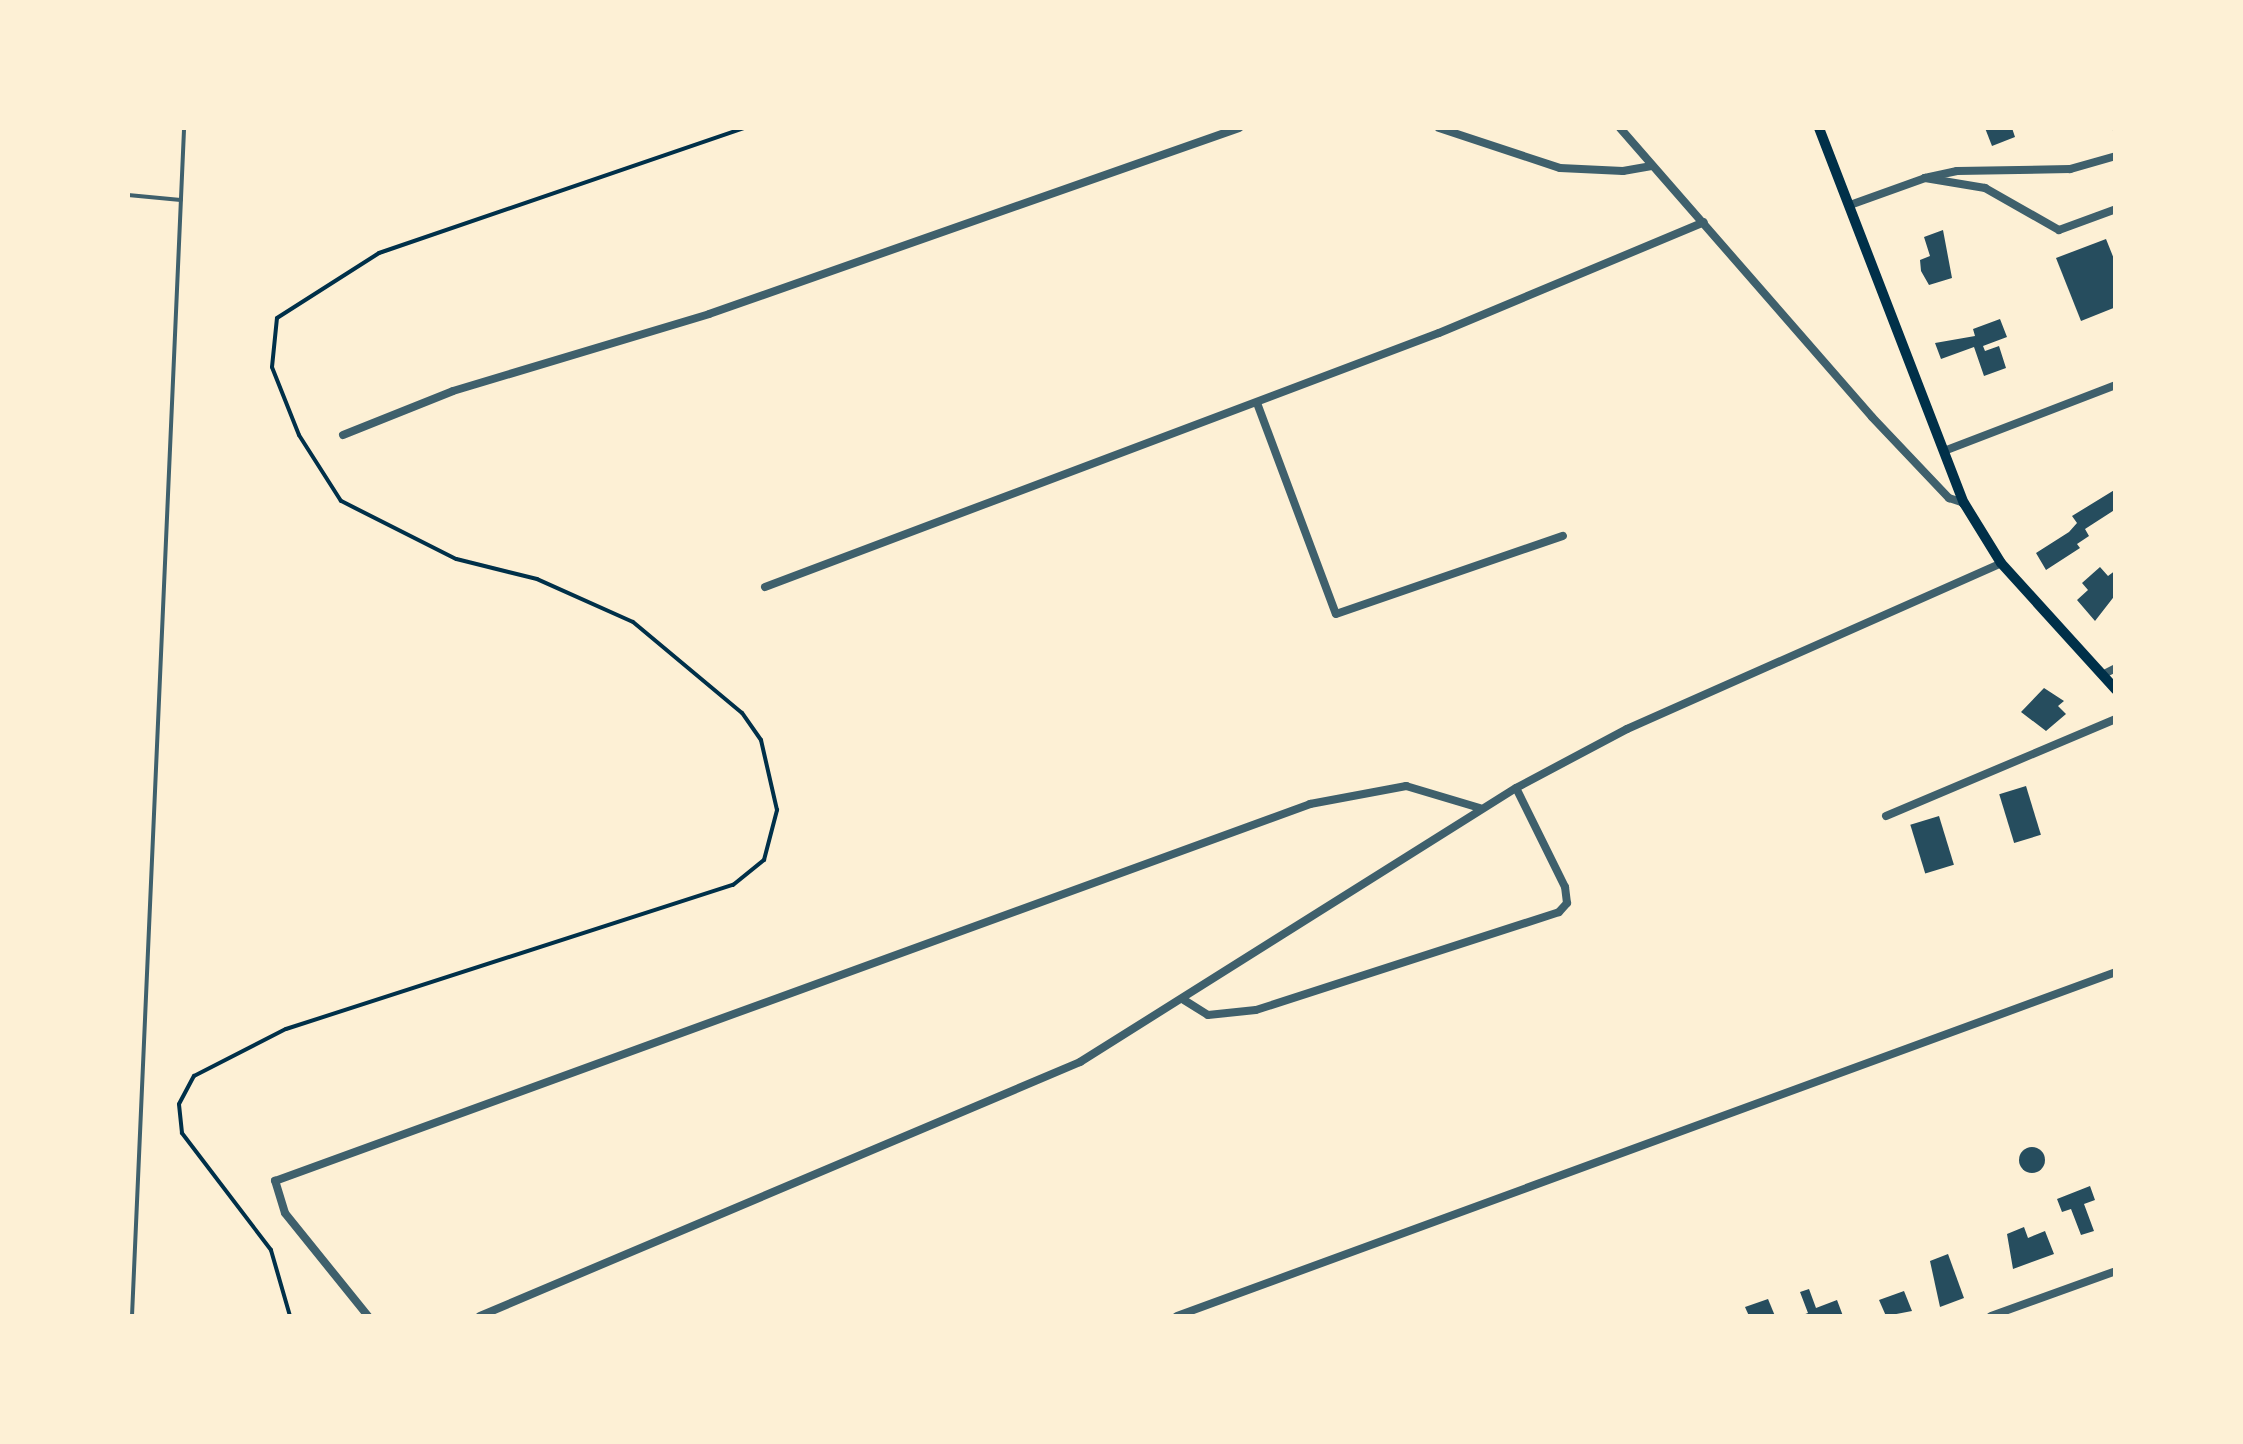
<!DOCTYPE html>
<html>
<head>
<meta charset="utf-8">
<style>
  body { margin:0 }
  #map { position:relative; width:2243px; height:1444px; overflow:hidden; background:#fdf0d5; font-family:"Exo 2",sans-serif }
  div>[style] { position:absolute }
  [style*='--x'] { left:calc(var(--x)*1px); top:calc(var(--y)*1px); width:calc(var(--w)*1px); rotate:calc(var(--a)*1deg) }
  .building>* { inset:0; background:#264d5e; transform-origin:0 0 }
  .round { border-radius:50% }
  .path>* { height:4px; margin:-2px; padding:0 2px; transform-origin:2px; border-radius:2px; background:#003049 }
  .service>* { height:4px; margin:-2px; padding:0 2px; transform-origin:2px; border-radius:2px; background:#3f606c }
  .minor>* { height:8px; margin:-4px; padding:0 4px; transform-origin:4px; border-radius:4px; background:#3f606c }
  .secondary>* { height:10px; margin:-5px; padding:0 5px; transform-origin:5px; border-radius:5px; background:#003049 }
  span { translate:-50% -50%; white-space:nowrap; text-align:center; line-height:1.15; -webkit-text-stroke:10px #fdf0d5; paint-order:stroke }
  .frame { position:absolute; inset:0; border:130px solid #fdf0d5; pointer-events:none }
</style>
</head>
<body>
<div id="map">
  <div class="building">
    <i style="clip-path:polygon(1985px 128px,2012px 128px,2015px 137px,1992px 146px)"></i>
    <i style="clip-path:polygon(1943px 230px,1952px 278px,1929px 285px,1921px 271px,1920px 260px,1930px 256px,1924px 237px)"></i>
    <i style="clip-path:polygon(2106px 239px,2116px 264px,2116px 307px,2081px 321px,2056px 258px)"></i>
    <i style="clip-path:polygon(2000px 319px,2007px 337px,1983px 346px,1985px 351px,1999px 346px,2006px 368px,1984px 376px,1974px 347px,1941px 359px,1935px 343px,1975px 336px,1973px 329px)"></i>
    <i style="clip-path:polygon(2116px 489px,2116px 509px,2085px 529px,2089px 536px,2077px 544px,2080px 548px,2046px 570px,2036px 553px,2069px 532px,2077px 523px,2072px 516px)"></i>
    <i style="clip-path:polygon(2100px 567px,2108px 576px,2116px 570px,2116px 594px,2095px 621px,2077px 600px,2088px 590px,2082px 583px)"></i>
    <i style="clip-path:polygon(2044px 688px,2064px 701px,2058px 706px,2066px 714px,2046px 731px,2021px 712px)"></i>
    <i style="left:2026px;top:786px;width:51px;height:28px;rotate:73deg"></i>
    <i style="left:1939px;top:816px;width:51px;height:30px;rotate:73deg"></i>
    <i class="round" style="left:2019px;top:1147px;width:26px;height:26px"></i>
    <i style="clip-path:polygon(2090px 1186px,2095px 1200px,2084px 1204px,2094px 1231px,2081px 1235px,2071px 1209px,2062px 1212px,2057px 1199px)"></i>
    <i style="clip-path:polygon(2024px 1227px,2028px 1238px,2045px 1231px,2054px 1254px,2013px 1269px,2007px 1234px)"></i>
    <i style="clip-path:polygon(1948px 1254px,1964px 1298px,1940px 1307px,1930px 1261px)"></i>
    <i style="clip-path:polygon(1809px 1289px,1816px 1308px,1837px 1300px,1843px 1316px,1800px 1316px,1808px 1313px,1800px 1292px)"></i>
    <i style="clip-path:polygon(1904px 1291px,1912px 1311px,1886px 1316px,1879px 1300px)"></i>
    <i style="clip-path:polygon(1768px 1299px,1775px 1316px,1749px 1316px,1745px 1307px)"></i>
  </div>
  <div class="path">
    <i style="--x:290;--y:1316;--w:69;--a:-106.1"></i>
    <i style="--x:271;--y:1250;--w:147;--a:-127.3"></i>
    <i style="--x:182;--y:1133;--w:29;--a:-96"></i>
    <i style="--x:179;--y:1104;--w:32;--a:-62"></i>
    <i style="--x:194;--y:1076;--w:103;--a:-27.1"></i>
    <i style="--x:286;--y:1029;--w:470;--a:-17.9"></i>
    <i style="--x:733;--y:885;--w:40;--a:-39"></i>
    <i style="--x:764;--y:860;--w:52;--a:-75.4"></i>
    <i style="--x:777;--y:810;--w:72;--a:-102.9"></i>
    <i style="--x:761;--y:740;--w:33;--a:-125"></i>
    <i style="--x:742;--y:713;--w:142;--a:-140.1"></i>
    <i style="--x:633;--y:622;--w:105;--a:-155.9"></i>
    <i style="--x:537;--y:579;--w:83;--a:-166.1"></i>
    <i style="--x:456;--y:559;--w:129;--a:-153.2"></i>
    <i style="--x:341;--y:501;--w:78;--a:-122.5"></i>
    <i style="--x:299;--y:435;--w:73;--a:-111.7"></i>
    <i style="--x:272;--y:367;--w:49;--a:-84.2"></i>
    <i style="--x:277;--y:318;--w:121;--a:-32.5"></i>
    <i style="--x:379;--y:253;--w:387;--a:-18.9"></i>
  </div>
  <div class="service">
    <i style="--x:2114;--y:128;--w:4;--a:63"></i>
    <i style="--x:128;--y:195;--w:53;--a:5.4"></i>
    <i style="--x:132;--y:1316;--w:1189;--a:-87.49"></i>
  </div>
  <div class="minor">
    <i style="--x:1439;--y:128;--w:127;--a:18.3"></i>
    <i style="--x:1560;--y:168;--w:63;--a:2.7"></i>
    <i style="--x:1623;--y:171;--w:29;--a:-10"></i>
    <i style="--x:1620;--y:128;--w:383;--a:48.9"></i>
    <i style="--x:1872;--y:417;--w:112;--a:46.5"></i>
    <i style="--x:1949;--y:498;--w:16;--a:18"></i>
    <i style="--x:2116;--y:156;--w:48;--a:164.2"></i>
    <i style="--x:2070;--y:169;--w:113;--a:179"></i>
    <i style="--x:1957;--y:171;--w:33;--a:168"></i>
    <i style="--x:1925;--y:178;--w:61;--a:9.5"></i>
    <i style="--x:1985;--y:188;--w:85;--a:29.6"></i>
    <i style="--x:2059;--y:230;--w:61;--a:-20.2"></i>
    <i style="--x:1850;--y:205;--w:80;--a:-19.8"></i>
    <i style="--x:1257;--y:403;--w:225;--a:69.5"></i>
    <i style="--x:1336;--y:614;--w:240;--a:-19"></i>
    <i style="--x:343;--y:435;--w:118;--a:-21.8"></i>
    <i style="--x:453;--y:391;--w:267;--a:-16.7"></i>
    <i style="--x:709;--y:314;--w:562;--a:-19.34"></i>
    <i style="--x:1944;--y:451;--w:184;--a:-21"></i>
    <i style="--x:765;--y:587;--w:720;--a:-20.65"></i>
    <i style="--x:1439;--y:333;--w:287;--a:-22.7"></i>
    <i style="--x:2102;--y:675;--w:16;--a:-27"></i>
    <i style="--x:1886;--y:816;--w:250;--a:-22.9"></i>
    <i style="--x:1184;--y:1000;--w:28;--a:32"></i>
    <i style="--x:1208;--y:1015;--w:48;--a:-5.9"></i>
    <i style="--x:1256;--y:1010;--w:318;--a:-17.9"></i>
    <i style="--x:1559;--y:912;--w:12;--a:-48"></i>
    <i style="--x:1567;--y:903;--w:16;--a:-97"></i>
    <i style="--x:1565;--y:887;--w:110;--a:-116.3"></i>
    <i style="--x:368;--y:1316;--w:132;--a:-128.9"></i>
    <i style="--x:285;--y:1213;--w:34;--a:-107"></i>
    <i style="--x:275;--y:1181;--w:1102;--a:-20.01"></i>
    <i style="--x:1310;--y:804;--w:98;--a:-10.6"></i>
    <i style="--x:1406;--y:786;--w:77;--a:16.6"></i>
    <i style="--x:480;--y:1316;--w:652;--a:-22.94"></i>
    <i style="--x:1080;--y:1062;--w:515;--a:-32.15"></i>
    <i style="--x:1516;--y:788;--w:126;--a:-28"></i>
    <i style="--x:1627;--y:729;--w:409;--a:-23.9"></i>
    <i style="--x:1177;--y:1316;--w:1000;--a:-20.12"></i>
    <i style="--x:1991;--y:1316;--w:133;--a:-19.8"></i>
  </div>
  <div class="secondary">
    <i style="--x:1819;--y:128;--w:402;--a:68.9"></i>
    <i style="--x:1964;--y:503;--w:70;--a:58.3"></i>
    <i style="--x:2001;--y:563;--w:171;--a:47.8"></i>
  </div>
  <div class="frame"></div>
</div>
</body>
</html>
